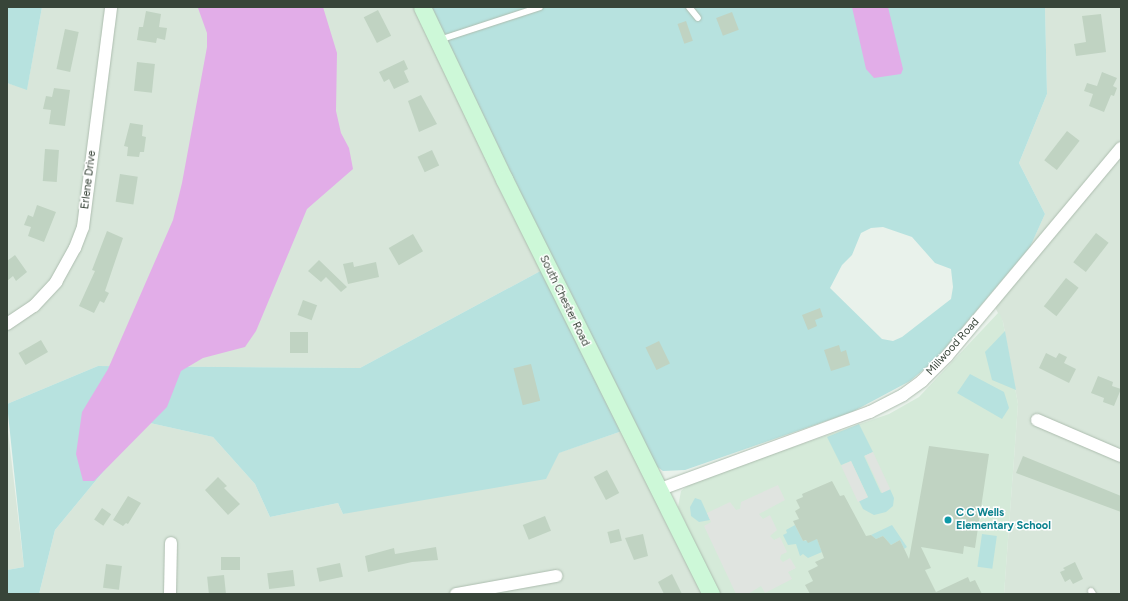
<!DOCTYPE html>
<html>
<head>
<meta charset="utf-8">
<style>
  body { margin:0 }
  #map { position:relative; width:1128px; height:601px; overflow:hidden; background:#e9f2eb; font-family:Figtree,sans-serif }
  div>[style] { position:absolute }
  [style*='--x'] { left:calc(var(--x)*1px); top:calc(var(--y)*1px); width:calc(var(--w)*1px); rotate:calc(var(--a)*1deg) }
  .residential>* { inset:0; background:#d8e6da }
  .education>* { inset:0; background:#d5ead9 }
  .green>* { inset:0; background:#b7e2df; transform-origin:0 0 }
  .parking>* { inset:0; background:#e0e4e0; transform-origin:0 0 }
  .water>* { inset:0; background:#e2ade8 }
  .building>* { inset:0; background:#c0d3c2; transform-origin:0 0 }
  .roads { filter:drop-shadow(0 0 1px #adbdaf) drop-shadow(0 0 1px #adbdaf) }
  .lane>* { height:6px; margin:-3px; padding:0 3px; transform-origin:3px; border-radius:3px; background:#fff }
  .street>* { height:12px; margin:-6px; padding:0 6px; transform-origin:6px; border-radius:6px; background:#fff }
  .secondary>* { height:17px; margin:-8.5px; padding:0 8.5px; transform-origin:8.5px; border-radius:8.5px; background:#cdf8d8 }
  .dots>* { width:11px; height:11px; translate:-50% -50%; box-sizing:border-box; border:2px solid #fff; border-radius:50% }
  span { translate:-50% -50%; white-space:nowrap; text-align:center; line-height:1.15; -webkit-text-stroke:3px #fff; paint-order:stroke }
  .street-label { font-size:11px; color:#384539 }
  .culture-label { font-size:11px; color:#0d838f; font-weight:700 }
  .left { translate:0 -50%; text-align:left }
  .frame { position:absolute; inset:0; border:8px solid #384539; pointer-events:none }
</style>
</head>
<body>
<div id="map">
  <div class="residential">
    <i style="clip-path:polygon(42px 7px,421px 7px,546px 268px,360px 368px,98px 366px,7px 404px,7px 83px,27px 89px)"></i>
    <i style="clip-path:polygon(1045px 7px,1121px 7px,1121px 594px,1004px 594px,1018px 404px,1003px 322px,993px 304px,1016px 277px,1045px 214px,1019px 163px,1047px 94px)"></i>
    <i style="clip-path:polygon(7px 423px,24px 567px,7px 570px)"></i>
    <i style="clip-path:polygon(150px 423px,213px 437px,255px 484px,270px 517px,338px 503px,343px 514px,558px 453px,628px 429px,711px 594px,39px 594px,55px 530px,107px 467px)"></i>
  </div>
  <div class="education">
    <i style="clip-path:polygon(999px 312px,1003px 322px,1018px 404px,1004px 594px,719px 594px,678px 507px,681px 491px,692px 482px,889px 414px,919px 397px)"></i>
  </div>
  <div class="green">
    <i style="clip-path:polygon(7px 7px,42px 7px,27px 90px,7px 83px)"></i>
    <i style="clip-path:polygon(evenodd,431px 7px,1045px 7px,1047px 94px,1019px 163px,1045px 214px,1030px 247px,934px 361px,910px 381px,852px 412px,685px 470px,663px 471px,656px 466px,598px 354px,431px 7px,883px 227px,912px 237px,935px 263px,951px 269px,953px 287px,951px 299px,902px 337px,893px 341px,882px 339px,830px 288px,842px 265px,852px 255px,861px 233px,871px 228px,883px 227px)"></i>
    <i style="clip-path:polygon(546px 268px,625px 430px,559px 453px,546px 479px,343px 514px,338px 503px,270px 517px,255px 484px,213px 437px,150px 423px,107px 467px,55px 530px,39px 594px,7px 594px,7px 570px,24px 567px,7px 404px,98px 366px,360px 368px)"></i>
    <i style="clip-path:polygon(1005px 331px,1016px 390px,992px 380px,985px 352px)"></i>
    <i style="clip-path:polygon(970px 374px,1004px 392px,1009px 408px,1002px 419px,957px 393px)"></i>
    <i style="clip-path:polygon(859px 424px,873px 452px,864px 456px,881px 493px,890px 489px,894px 498px,893px 506px,886px 512px,874px 515px,863px 509px,859px 501px,868px 497px,851px 461px,841px 465px,827px 437px)"></i>
    <i style="clip-path:polygon(695px 498px,701px 500px,710px 520px,699px 522px,691px 516px,690px 507px)"></i>
    <i style="clip-path:polygon(795px 525px,803px 541px,817px 539px,822px 552px,808px 558px,803px 554px,800px 556px,796px 544px,788px 545px,783px 535px,787px 533px,786px 530px)"></i>
    <i style="clip-path:polygon(892px 525px,907px 547px,904px 549px,900px 540px,891px 545px,883px 536px,876px 539px,871px 535px)"></i>
    <i style="left:982px;top:534px;width:15px;height:33px;rotate:8deg"></i>
  </div>
  <div class="parking">
    <i style="left:873px;top:452px;width:41px;height:9px;rotate:65deg"></i>
    <i style="left:851px;top:461px;width:40px;height:11px;rotate:65deg"></i>
    <i style="clip-path:polygon(778px 485px,785px 500px,759px 514px,763px 519px,770px 515px,777px 530px,770px 536px,774px 540px,780px 537px,787px 552px,781px 555px,780px 559px,783px 562px,790px 558px,796px 568px,788px 572px,792px 579px,765px 593px,761px 586px,748px 594px,736px 594px,704px 526px,711px 522px,707px 513px,730px 502px,736px 510px,740px 509px,741px 502px)"></i>
  </div>
  <div class="water">
    <i style="clip-path:polygon(200px 7px,323px 7px,337px 53px,336px 111px,341px 133px,349px 148px,353px 169px,307px 209px,256px 331px,245px 347px,203px 358px,181px 371px,167px 407px,94px 481px,83px 481px,76px 454px,82px 412px,108px 369px,173px 220px,182px 183px,207px 47px,207px 33px,198px 8px)"></i>
    <i style="clip-path:polygon(852px 7px,888px 7px,903px 69px,901px 74px,874px 78px,866px 69px)"></i>
  </div>
  <div class="building">
    <i style="left:378px;top:10px;width:29px;height:16px;rotate:63deg"></i>
    <i style="clip-path:polygon(146px 11px,161px 14px,159px 27px,167px 28px,165px 40px,157px 38px,156px 43px,137px 40px,139px 27px,143px 27px)"></i>
    <i style="left:732px;top:12px;width:19px;height:17px;rotate:69deg"></i>
    <i style="clip-path:polygon(1101px 14px,1106px 52px,1076px 56px,1074px 44px,1086px 42px,1082px 16px)"></i>
    <i style="left:686px;top:21px;width:21px;height:9px;rotate:71deg"></i>
    <i style="left:65px;top:29px;width:14px;height:41px;rotate:12deg"></i>
    <i style="clip-path:polygon(404px 60px,408px 69px,404px 71px,409px 82px,394px 89px,389px 79px,384px 82px,379px 72px)"></i>
    <i style="left:137px;top:62px;width:18px;height:29px;rotate:6deg"></i>
    <i style="clip-path:polygon(1102px 72px,1117px 78px,1113px 86px,1117px 88px,1114px 96px,1111px 95px,1104px 112px,1089px 106px,1093px 94px,1084px 91px,1087px 83px,1097px 86px)"></i>
    <i style="clip-path:polygon(54px 88px,70px 90px,65px 126px,49px 124px,51px 110px,43px 109px,46px 96px,52px 97px)"></i>
    <i style="clip-path:polygon(421px 95px,437px 124px,419px 132px,408px 101px)"></i>
    <i style="clip-path:polygon(130px 123px,143px 125px,142px 136px,146px 137px,144px 152px,140px 152px,139px 157px,127px 156px,128px 147px,124px 146px)"></i>
    <i style="left:1067px;top:131px;width:16px;height:37px;rotate:38deg"></i>
    <i style="left:45px;top:149px;width:14px;height:32px;rotate:4deg"></i>
    <i style="left:432px;top:150px;width:17px;height:16px;rotate:65deg"></i>
    <i style="left:120px;top:174px;width:18px;height:28px;rotate:9deg"></i>
    <i style="clip-path:polygon(37px 205px,56px 212px,44px 242px,28px 236px,31px 227px,24px 225px,28px 215px,33px 217px)"></i>
    <i style="clip-path:polygon(107px 231px,123px 238px,105px 291px,109px 293px,104px 303px,100px 301px,94px 313px,79px 306px,95px 271px,92px 270px)"></i>
    <i style="left:1096px;top:233px;width:16px;height:37px;rotate:38deg"></i>
    <i style="left:413px;top:234px;width:20px;height:28px;rotate:60deg"></i>
    <i style="clip-path:polygon(15px 255px,27px 272px,16px 281px,13px 276px,7px 281px,7px 261px)"></i>
    <i style="clip-path:polygon(319px 260px,347px 287px,341px 292px,326px 277px,321px 282px,308px 271px)"></i>
    <i style="clip-path:polygon(353px 262px,354px 267px,376px 262px,379px 277px,348px 284px,343px 264px)"></i>
    <i style="left:1066px;top:278px;width:16px;height:36px;rotate:38deg"></i>
    <i style="left:303px;top:300px;width:15px;height:16px;rotate:20deg"></i>
    <i style="clip-path:polygon(820px 308px,823px 317px,815px 320px,817px 326px,808px 330px,802px 315px)"></i>
    <i style="left:290px;top:332px;width:18px;height:21px"></i>
    <i style="left:41px;top:340px;width:14px;height:26px;rotate:60deg"></i>
    <i style="left:659px;top:341px;width:25px;height:15px;rotate:64deg"></i>
    <i style="clip-path:polygon(839px 345px,841px 352px,846px 350px,850px 365px,831px 371px,824px 350px)"></i>
    <i style="clip-path:polygon(1046px 353px,1056px 358px,1059px 353px,1067px 357px,1064px 363px,1076px 369px,1069px 383px,1039px 368px)"></i>
    <i style="left:531px;top:364px;width:38px;height:18px;rotate:76deg"></i>
    <i style="clip-path:polygon(1098px 376px,1113px 382px,1112px 386px,1121px 389px,1114px 406px,1103px 402px,1104px 398px,1091px 393px)"></i>
    <i style="clip-path:polygon(929px 446px,989px 454px,975px 548px,964px 546px,963px 554px,921px 547px,931px 568px,925px 570px,936px 592px,968px 577px,970px 582px,975px 580px,982px 594px,810px 594px,805px 585px,813px 581px,808px 571px,818px 566px,815px 562px,824px 558px,817px 539px,808px 543px,806px 540px,803px 541px,793px 521px,799px 519px,795px 511px,800px 508px,796px 500px,803px 497px,802px 494px,832px 481px,840px 496px,844px 495px,866px 536px,871px 535px,876px 539px,883px 536px,891px 545px,900px 540px,909px 559px)"></i>
    <i style="clip-path:polygon(1023px 456px,1121px 496px,1121px 512px,1016px 473px)"></i>
    <i style="left:607px;top:470px;width:26px;height:15px;rotate:62deg"></i>
    <i style="clip-path:polygon(218px 477px,227px 486px,224px 488px,240px 504px,228px 515px,205px 490px)"></i>
    <i style="clip-path:polygon(128px 496px,141px 503px,128px 524px,126px 523px,123px 526px,113px 520px)"></i>
    <i style="left:102px;top:508px;width:11px;height:14px;rotate:34deg"></i>
    <i style="left:545px;top:516px;width:16px;height:24px;rotate:68deg"></i>
    <i style="left:619px;top:529px;width:12px;height:12px;rotate:76deg"></i>
    <i style="clip-path:polygon(643px 534px,648px 556px,634px 560px,625px 538px)"></i>
    <i style="clip-path:polygon(436px 547px,438px 560px,412px 562px,368px 572px,365px 556px,394px 548px,395px 554px)"></i>
    <i style="left:240px;top:557px;width:13px;height:19px;rotate:90deg"></i>
    <i style="clip-path:polygon(1075px 562px,1083px 579px,1073px 584px,1070px 579px,1065px 582px,1060px 572px,1065px 570px,1063px 568px)"></i>
    <i style="left:340px;top:563px;width:14px;height:24px;rotate:78deg"></i>
    <i style="left:106px;top:564px;width:16px;height:24px;rotate:7deg"></i>
    <i style="left:293px;top:570px;width:16px;height:26px;rotate:83deg"></i>
    <i style="clip-path:polygon(672px 574px,682px 594px,664px 594px,658px 582px)"></i>
    <i style="left:224px;top:575px;width:19px;height:17px;rotate:84deg"></i>
  </div>
  <div class="roads">
    <div class="lane">
      <i style="--x:689;--y:7;--w:14;--a:51"></i>
      <i style="--x:439;--y:40;--w:106;--a:-18.1"></i>
      <i style="--x:1091;--y:591;--w:4;--a:56"></i>
    </div>
    <div class="street">
      <i style="--x:7;--y:324;--w:32;--a:-34"></i>
      <i style="--x:34;--y:306;--w:33;--a:-47"></i>
      <i style="--x:56;--y:282;--w:39;--a:-61"></i>
      <i style="--x:75;--y:248;--w:22;--a:-69"></i>
      <i style="--x:83;--y:227;--w:222;--a:-82.7"></i>
      <i style="--x:1037;--y:420;--w:91;--a:23.2"></i>
      <i style="--x:658;--y:490;--w:226;--a:-20.2"></i>
      <i style="--x:870;--y:412;--w:37;--a:-27"></i>
      <i style="--x:903;--y:395;--w:24;--a:-36"></i>
      <i style="--x:922;--y:381;--w:35;--a:-45"></i>
      <i style="--x:947;--y:356;--w:271;--a:-50.1"></i>
      <i style="--x:170;--y:594;--w:51;--a:-88.9"></i>
      <i style="--x:456;--y:594;--w:102;--a:-10.2"></i>
    </div>
    <div class="secondary">
      <i style="--x:422;--y:7;--w:191;--a:64.5"></i>
      <i style="--x:504;--y:179;--w:464;--a:63.5"></i>
    </div>
  </div>
  <div class="dots">
    <i style="left:948px;top:520px;background:#0f9aa8"></i>
  </div>
  <div class="street-label">
    <span style="left:89px;top:180px;rotate:-83deg">Erlene Drive</span>
    <span style="left:564px;top:301px;rotate:64deg">South Chester Road</span>
    <span style="left:953px;top:347px;rotate:-48deg">Millwood Road</span>
  </div>
  <div class="culture-label">
    <span class="left" style="left:956px;top:520px">C C Wells<br>Elementary School</span>
  </div>
  <div class="frame"></div>
</div>
</body>
</html>
